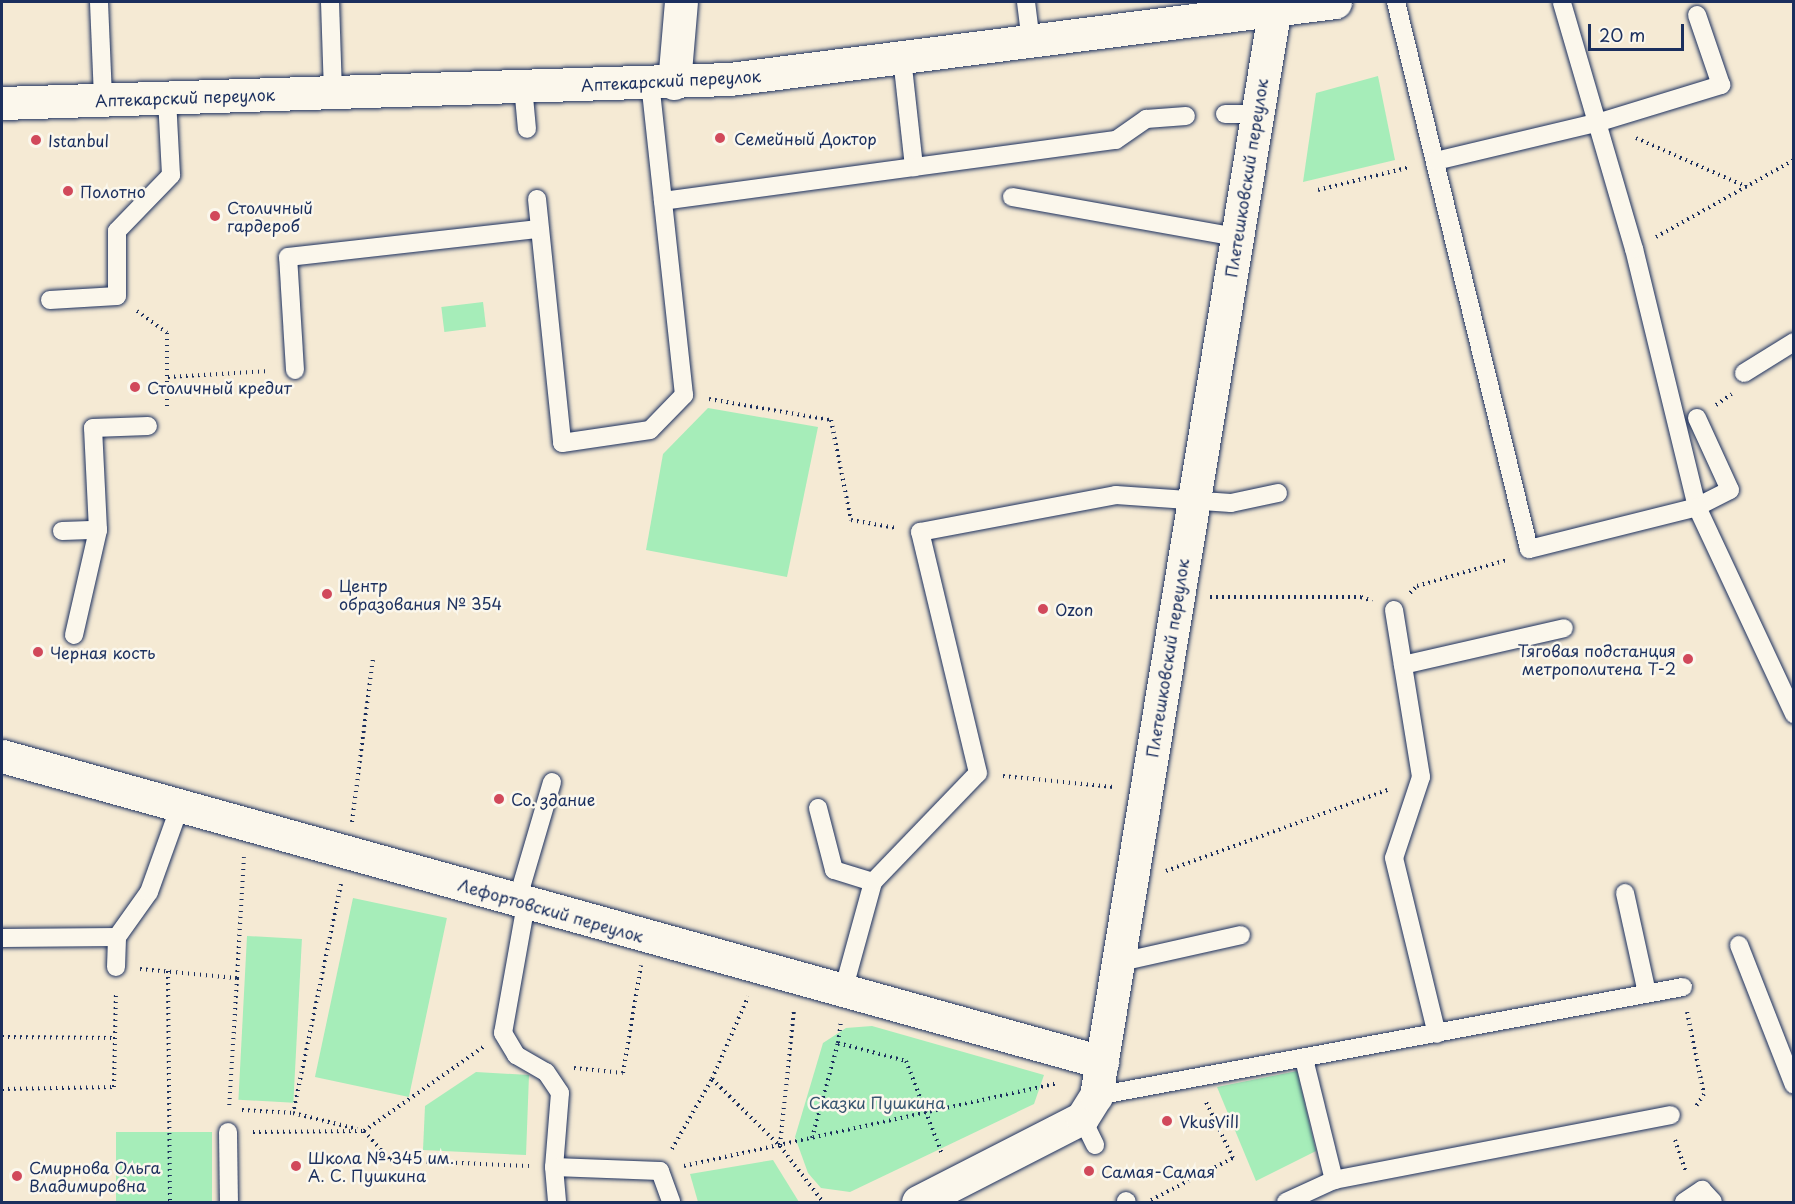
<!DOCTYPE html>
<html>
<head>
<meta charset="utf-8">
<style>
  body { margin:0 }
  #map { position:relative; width:1795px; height:1204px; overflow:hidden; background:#f5ead4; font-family:"Playpen Sans",sans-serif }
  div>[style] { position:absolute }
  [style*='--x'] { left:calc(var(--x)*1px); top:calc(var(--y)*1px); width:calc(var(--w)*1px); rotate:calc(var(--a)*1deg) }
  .green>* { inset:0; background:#a6edb9; transform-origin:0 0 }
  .path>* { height:4px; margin-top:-2px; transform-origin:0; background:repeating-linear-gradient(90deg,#1b2f5e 0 1.5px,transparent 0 6px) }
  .roads { filter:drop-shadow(0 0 2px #1b2f5e) drop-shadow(0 0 2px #1b2f5e) }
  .lane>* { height:18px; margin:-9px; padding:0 9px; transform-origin:9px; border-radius:9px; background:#fbf7ec }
  .street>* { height:33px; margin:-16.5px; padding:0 16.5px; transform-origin:16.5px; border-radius:16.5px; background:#fbf7ec }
  .dots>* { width:16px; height:16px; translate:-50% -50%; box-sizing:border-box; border:3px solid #fbf7ec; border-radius:50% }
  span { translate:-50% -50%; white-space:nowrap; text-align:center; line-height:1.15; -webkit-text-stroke:5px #fbf7ec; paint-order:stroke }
  .street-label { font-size:16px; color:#1b2f5e }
  .poi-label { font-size:16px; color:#1b2f5e }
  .left { translate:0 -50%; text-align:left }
  .right { translate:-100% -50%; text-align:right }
  .park-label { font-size:16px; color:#375570 }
  .frame { position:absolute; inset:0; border:3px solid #1b2f5e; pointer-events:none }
  .scale { position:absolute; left:1588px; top:24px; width:96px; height:27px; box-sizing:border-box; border:3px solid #1b2f5e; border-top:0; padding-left:8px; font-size:18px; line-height:21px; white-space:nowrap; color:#1b2f5e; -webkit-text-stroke:4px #fbf7ec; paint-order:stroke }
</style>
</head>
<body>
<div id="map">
  <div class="green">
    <i style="clip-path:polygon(1378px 76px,1395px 160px,1303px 182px,1316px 93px)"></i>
    <i style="left:483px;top:302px;width:25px;height:42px;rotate:83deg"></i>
    <i style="clip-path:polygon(708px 408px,818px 427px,787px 577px,646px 550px,663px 454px)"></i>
    <i style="left:353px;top:898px;width:96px;height:183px;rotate:12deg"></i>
    <i style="left:247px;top:936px;width:55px;height:164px;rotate:3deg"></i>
    <i style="clip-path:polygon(872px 1026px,1044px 1075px,1034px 1104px,850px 1192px,821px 1188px,808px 1173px,795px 1137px,823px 1043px,846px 1028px)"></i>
    <i style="clip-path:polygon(1297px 1071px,1316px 1151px,1256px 1181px,1217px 1087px)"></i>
    <i style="clip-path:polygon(476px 1072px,529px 1075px,526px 1155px,423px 1150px,425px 1106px)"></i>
    <i style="left:116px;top:1132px;width:96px;height:70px"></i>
    <i style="clip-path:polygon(773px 1160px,799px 1202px,698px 1202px,690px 1174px)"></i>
  </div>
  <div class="path">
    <i style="--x:1636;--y:138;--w:121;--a:23.8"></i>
    <i style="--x:1318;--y:190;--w:95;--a:-14"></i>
    <i style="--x:1656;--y:237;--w:158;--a:-29.2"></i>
    <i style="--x:137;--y:311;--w:37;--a:36"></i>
    <i style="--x:167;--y:333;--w:77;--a:90"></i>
    <i style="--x:168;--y:377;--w:101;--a:-3.4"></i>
    <i style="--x:709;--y:399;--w:124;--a:9.8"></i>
    <i style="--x:831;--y:420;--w:102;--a:78.7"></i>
    <i style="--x:851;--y:520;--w:46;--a:10.1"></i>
    <i style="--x:1716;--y:405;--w:19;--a:-35"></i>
    <i style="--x:1410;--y:593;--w:10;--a:-45"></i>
    <i style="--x:1417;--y:586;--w:94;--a:-16.1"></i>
    <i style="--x:1210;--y:597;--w:151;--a:0"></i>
    <i style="--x:1361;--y:597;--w:12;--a:20"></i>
    <i style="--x:1003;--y:776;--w:111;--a:5.7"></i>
    <i style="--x:352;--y:822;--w:165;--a:-82.7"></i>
    <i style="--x:1166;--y:871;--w:239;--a:-20.1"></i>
    <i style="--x:341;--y:884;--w:234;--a:101.8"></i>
    <i style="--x:293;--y:1113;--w:66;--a:14"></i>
    <i style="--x:140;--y:969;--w:97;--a:5.3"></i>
    <i style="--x:237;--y:978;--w:129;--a:93.5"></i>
    <i style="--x:168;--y:971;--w:231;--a:89.5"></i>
    <i style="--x:237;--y:978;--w:121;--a:-86.7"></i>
    <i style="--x:1687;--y:1012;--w:84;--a:78.3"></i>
    <i style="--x:1704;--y:1094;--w:17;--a:123"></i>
    <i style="--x:2;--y:1037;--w:113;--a:0.5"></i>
    <i style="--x:838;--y:1043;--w:21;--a:-82"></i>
    <i style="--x:574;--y:1068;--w:49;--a:5.8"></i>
    <i style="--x:623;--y:1073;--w:109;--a:-80.5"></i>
    <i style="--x:712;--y:1079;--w:95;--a:44.6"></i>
    <i style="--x:780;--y:1146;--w:71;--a:52.5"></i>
    <i style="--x:2;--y:1089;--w:112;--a:-1"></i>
    <i style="--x:114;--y:1087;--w:95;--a:-88.8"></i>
    <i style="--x:242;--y:1110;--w:51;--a:3.4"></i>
    <i style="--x:364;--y:1131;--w:146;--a:-35.2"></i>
    <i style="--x:253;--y:1132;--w:111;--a:-0.5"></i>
    <i style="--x:364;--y:1131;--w:39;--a:48"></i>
    <i style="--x:390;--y:1160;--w:139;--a:2.5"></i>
    <i style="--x:812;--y:1138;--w:98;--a:-74.7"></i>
    <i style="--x:838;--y:1043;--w:70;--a:14.8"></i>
    <i style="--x:906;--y:1061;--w:100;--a:68.8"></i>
    <i style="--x:1675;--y:1140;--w:34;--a:71"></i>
    <i style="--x:780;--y:1145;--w:137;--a:-84.1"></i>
    <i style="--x:672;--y:1149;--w:81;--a:-60.3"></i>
    <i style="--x:712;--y:1079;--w:90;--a:-66.3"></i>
    <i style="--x:684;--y:1166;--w:380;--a:-12.5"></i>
    <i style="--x:1151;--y:1200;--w:92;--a:-27.1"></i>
    <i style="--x:1233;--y:1158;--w:62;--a:-115.7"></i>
  </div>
  <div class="roads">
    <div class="lane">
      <i style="--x:99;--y:2;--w:97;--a:87.6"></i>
      <i style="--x:330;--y:2;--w:91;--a:88.1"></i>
      <i style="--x:1026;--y:2;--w:40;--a:82.9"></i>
      <i style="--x:1396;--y:2;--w:563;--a:76.33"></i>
      <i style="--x:1529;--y:549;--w:173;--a:-14"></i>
      <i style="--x:1697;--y:507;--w:266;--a:-103.7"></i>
      <i style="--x:1634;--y:249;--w:257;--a:-106.3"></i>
      <i style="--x:902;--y:58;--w:110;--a:83.7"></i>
      <i style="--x:523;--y:86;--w:43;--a:84.7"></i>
      <i style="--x:1225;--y:114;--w:32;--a:0"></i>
      <i style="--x:1436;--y:161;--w:169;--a:-13.4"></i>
      <i style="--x:1600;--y:122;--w:127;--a:-17"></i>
      <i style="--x:1721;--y:85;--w:74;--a:-108.9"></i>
      <i style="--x:1012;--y:197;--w:228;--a:10.1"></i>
      <i style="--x:537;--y:199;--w:245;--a:84.1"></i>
      <i style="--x:562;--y:443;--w:89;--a:-8.4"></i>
      <i style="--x:650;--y:430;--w:49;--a:-45.8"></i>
      <i style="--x:684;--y:395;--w:313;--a:-96.2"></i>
      <i style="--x:663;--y:201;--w:457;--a:-7.7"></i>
      <i style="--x:1116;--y:140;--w:37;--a:-35"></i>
      <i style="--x:1146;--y:119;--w:40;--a:-4.3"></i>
      <i style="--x:50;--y:300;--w:67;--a:-3.4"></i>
      <i style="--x:117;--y:296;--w:65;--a:-90"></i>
      <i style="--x:117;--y:231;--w:78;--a:-46"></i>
      <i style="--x:171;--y:175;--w:77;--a:-93"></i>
      <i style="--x:295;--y:370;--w:113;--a:-93.5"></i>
      <i style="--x:288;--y:257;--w:250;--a:-6.4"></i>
      <i style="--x:1744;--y:373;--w:59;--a:-31.8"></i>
      <i style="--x:1697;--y:418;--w:79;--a:65.4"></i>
      <i style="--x:1730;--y:490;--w:37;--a:153"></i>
      <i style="--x:1697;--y:507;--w:229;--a:64.9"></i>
      <i style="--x:62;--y:531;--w:36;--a:-2"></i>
      <i style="--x:98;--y:530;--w:102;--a:-92.8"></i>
      <i style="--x:93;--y:428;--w:55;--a:-2.1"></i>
      <i style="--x:1394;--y:610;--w:169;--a:80.8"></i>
      <i style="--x:1421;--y:777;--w:85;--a:108.4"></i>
      <i style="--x:1394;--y:858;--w:181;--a:76.3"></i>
      <i style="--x:74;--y:635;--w:108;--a:-77.1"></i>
      <i style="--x:1403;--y:665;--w:165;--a:-12.9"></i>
      <i style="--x:818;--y:808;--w:64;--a:75.5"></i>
      <i style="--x:834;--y:870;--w:41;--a:17.1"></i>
      <i style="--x:1625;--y:893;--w:102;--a:77.6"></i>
      <i style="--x:517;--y:901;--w:124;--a:-73.6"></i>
      <i style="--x:526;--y:904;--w:131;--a:100.1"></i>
      <i style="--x:503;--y:1033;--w:26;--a:59"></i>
      <i style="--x:516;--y:1055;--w:34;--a:30"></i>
      <i style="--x:546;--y:1072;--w:25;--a:56"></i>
      <i style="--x:560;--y:1093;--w:74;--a:94.6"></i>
      <i style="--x:554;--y:1167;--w:106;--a:2.2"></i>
      <i style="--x:660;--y:1171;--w:33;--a:70"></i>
      <i style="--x:2;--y:938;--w:115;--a:-0.5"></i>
      <i style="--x:1739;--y:945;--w:150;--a:68.6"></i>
      <i style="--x:1116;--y:963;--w:128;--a:-12.6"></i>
      <i style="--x:116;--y:967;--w:30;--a:-88"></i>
      <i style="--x:117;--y:937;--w:55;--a:-54.6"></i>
      <i style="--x:149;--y:892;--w:91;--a:-70.2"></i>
      <i style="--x:843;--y:991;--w:113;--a:-74.6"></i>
      <i style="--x:873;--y:882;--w:151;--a:-46.1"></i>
      <i style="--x:978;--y:773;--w:248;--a:-103.5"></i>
      <i style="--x:920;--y:532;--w:199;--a:-10.7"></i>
      <i style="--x:1116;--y:495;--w:115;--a:4"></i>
      <i style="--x:1231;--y:503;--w:48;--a:-12"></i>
      <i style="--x:1304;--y:1059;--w:125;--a:76.1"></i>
      <i style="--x:1334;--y:1180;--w:343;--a:-10.9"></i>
      <i style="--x:1096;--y:1096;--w:597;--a:-10.52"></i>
      <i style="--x:1082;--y:1118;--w:30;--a:64"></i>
      <i style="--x:228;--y:1132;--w:70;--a:89.2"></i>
      <i style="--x:554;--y:1167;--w:35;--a:85"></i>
      <i style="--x:1126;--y:1201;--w:1;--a:45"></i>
      <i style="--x:1286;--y:1202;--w:53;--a:-24.6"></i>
      <i style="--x:1684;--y:1202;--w:22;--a:-34"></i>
      <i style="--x:1702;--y:1190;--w:16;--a:47"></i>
    </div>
    <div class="street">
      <i style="--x:674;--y:83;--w:81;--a:-85.1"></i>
      <i style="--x:2;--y:103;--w:728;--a:-1.89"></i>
      <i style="--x:730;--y:79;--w:610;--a:-7.25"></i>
      <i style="--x:2;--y:756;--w:1142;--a:15.55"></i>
      <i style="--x:918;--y:1202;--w:184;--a:-27.1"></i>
      <i style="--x:1082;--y:1118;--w:26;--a:-58"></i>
      <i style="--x:1096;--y:1096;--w:1099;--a:-80.67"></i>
    </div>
  </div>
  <div class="dots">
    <i style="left:720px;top:138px;background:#d1495b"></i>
    <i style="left:36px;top:140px;background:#d1495b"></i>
    <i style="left:68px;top:191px;background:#d1495b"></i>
    <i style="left:215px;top:216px;background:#d1495b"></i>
    <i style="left:135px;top:387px;background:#d1495b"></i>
    <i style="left:327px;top:594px;background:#d1495b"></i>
    <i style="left:1043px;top:609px;background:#d1495b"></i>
    <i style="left:38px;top:652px;background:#d1495b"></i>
    <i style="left:1688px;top:659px;background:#d1495b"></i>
    <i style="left:499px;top:799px;background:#d1495b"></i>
    <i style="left:1167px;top:1121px;background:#d1495b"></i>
    <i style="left:296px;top:1166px;background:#d1495b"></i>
    <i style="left:1089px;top:1171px;background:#d1495b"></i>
    <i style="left:17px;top:1176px;background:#d1495b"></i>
  </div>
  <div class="street-label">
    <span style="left:671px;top:80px;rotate:-3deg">Аптекарский переулок</span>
    <span style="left:185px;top:97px;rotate:-2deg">Аптекарский переулок</span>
    <span style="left:1246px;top:178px;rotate:-81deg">Плетешковский переулок</span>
    <span style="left:1167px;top:658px;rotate:-81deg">Плетешковский переулок</span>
    <span style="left:551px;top:910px;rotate:16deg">Лефортовский переулок</span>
  </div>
  <div class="poi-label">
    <span class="left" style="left:734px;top:138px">Семейный Доктор</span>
    <span class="left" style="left:48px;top:140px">Istanbul</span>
    <span class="left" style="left:80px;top:191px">Полотно</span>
    <span class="left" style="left:227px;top:216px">Столичный<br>гардероб</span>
    <span class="left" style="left:147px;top:387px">Столичный кредит</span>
    <span class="left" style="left:339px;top:594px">Центр<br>образования № 354</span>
    <span class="left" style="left:1055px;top:609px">Ozon</span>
    <span class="right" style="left:1676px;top:659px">Тяговая подстанция<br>метрополитена Т-2</span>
    <span class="left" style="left:50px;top:652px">Черная кость</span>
    <span class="left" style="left:511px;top:799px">Со. здание</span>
    <span class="left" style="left:1179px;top:1121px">VkusVill</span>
    <span class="left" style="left:308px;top:1166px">Школа № 345 им.<br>А. С. Пушкина</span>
    <span class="left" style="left:29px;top:1176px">Смирнова Ольга<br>Владимировна</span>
    <span class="left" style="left:1101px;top:1171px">Самая-Самая</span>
  </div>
  <div class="park-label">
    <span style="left:877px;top:1102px">Сказки Пушкина</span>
  </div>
  <div class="frame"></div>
  <div class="scale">20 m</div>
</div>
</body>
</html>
